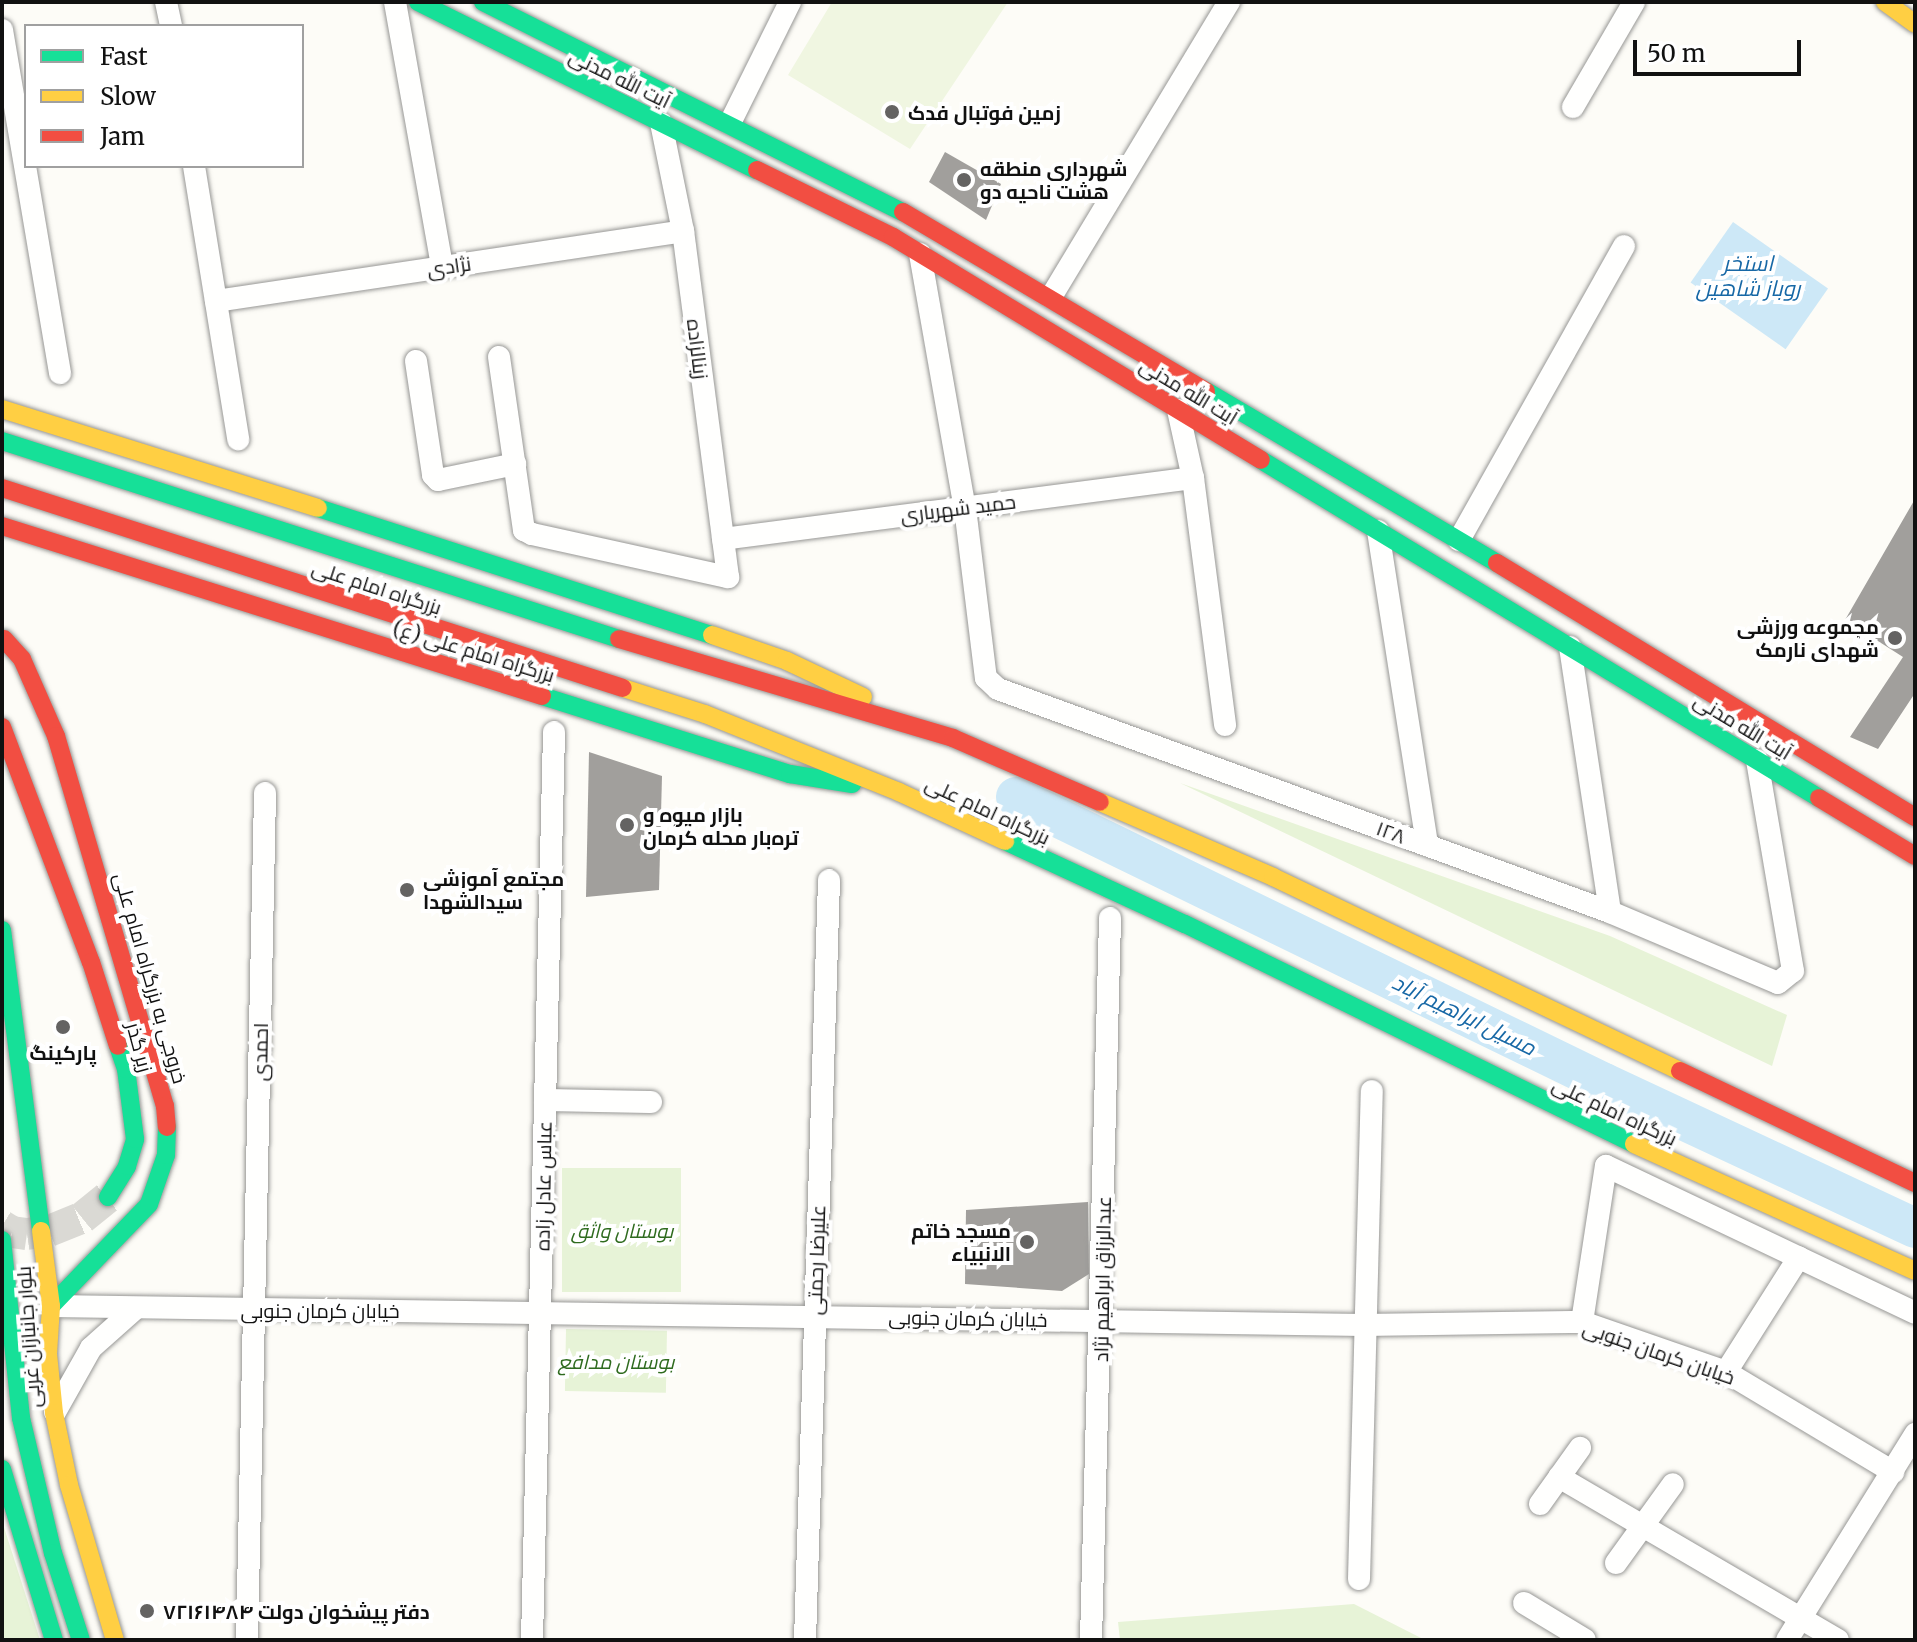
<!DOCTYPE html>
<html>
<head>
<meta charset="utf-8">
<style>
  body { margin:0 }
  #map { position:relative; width:1917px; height:1642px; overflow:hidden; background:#fdfcf7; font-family:Merriweather,Cairo,serif }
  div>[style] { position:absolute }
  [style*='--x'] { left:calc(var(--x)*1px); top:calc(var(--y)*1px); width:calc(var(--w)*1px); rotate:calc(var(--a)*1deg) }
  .green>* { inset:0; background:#e7f3d7; transform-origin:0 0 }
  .pitch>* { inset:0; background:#f0f6e1 }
  .water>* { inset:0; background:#cde8f7; transform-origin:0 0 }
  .river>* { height:40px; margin:-20px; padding:0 20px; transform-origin:20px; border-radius:20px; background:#cde8f7 }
  .building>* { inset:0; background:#a19f9c }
  .secondary-tunnel>* { height:32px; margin-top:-16px; transform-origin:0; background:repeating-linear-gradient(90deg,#dad9d4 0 32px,transparent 0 48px) }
  .roads { filter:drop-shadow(0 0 2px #979795) drop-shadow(0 0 2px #979795) }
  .street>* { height:22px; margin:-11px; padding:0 11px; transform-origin:11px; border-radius:11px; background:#fffffe }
  .fast>* { height:18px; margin:-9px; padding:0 9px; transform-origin:9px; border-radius:9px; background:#16e098 }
  .slow>* { height:18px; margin:-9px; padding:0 9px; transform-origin:9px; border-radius:9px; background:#ffcf43 }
  .jam>* { height:18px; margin:-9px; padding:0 9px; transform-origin:9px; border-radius:9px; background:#f24e42 }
  .dots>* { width:22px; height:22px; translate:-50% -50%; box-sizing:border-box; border:4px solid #fff; border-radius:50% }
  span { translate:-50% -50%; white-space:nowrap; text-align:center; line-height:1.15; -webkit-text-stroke:8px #fff; paint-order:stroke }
  .street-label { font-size:20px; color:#111 }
  .poi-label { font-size:20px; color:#111; font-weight:700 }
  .left { translate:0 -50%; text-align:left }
  .right { translate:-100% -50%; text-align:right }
  .park-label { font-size:20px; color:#2f6b1f; font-style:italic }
  .water-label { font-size:22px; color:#1768a6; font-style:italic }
  .frame { position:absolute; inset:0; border:4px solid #111; pointer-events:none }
  .legend { position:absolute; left:24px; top:24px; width:280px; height:144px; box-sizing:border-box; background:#fff; border:2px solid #a0a0a0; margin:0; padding:10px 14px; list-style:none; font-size:24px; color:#111 }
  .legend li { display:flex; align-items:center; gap:16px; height:40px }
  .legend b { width:40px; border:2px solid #a0a0a0 }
  .scale { position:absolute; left:1633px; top:40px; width:168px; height:36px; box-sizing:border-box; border:4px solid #111; border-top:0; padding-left:10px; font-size:24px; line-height:28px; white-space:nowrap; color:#111; -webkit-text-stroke:6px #fff; paint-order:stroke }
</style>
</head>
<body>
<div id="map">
  <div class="green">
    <i style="clip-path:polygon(1180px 783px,1610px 936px,1787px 1015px,1772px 1066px)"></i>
    <i style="left:562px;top:1168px;width:119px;height:124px"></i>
    <i style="left:566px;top:1329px;width:101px;height:62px;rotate:1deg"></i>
    <i style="clip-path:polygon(2px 1521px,40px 1640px,2px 1640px)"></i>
    <i style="clip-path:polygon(1354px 1604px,1425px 1640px,1120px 1640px,1118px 1622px)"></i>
  </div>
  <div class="pitch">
    <i style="clip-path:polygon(832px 2px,1008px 2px,910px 149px,788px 75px)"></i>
  </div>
  <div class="water">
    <i style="left:1733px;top:222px;width:116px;height:74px;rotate:35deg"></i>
  </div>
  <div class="river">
    <i style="--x:1016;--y:797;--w:654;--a:25.94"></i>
    <i style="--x:1604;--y:1083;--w:343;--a:25"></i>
  </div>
  <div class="building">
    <i style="clip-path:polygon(945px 152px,1001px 184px,986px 220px,929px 182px)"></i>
    <i style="clip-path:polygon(1915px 499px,1915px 693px,1878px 749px,1850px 737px,1903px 657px,1845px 620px)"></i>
    <i style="clip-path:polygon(589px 752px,662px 776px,659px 890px,586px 897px)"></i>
    <i style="clip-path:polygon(1088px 1202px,1089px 1274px,1062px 1291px,965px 1284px,966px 1210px)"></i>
  </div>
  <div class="secondary-tunnel">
    <i style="--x:2;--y:1226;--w:12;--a:31"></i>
    <i style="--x:12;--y:1232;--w:15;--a:8"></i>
    <i style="--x:27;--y:1234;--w:22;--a:-8"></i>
    <i style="--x:49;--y:1231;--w:35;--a:-22"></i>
    <i style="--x:82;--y:1218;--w:33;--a:-39"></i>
  </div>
  <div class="roads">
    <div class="street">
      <i style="--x:166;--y:2;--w:25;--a:78"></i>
      <i style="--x:395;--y:2;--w:269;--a:79.9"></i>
      <i style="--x:2;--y:30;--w:348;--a:80.4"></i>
      <i style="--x:1573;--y:107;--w:121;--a:-59.8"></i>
      <i style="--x:730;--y:123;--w:135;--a:-63.6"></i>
      <i style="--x:194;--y:166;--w:277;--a:80.8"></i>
      <i style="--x:920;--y:254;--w:258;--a:80"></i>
      <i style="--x:965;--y:508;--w:171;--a:83"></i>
      <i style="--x:986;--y:678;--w:16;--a:43"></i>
      <i style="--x:998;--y:689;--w:651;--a:20.02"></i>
      <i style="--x:1610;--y:912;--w:182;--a:22.9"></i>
      <i style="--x:1778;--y:983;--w:19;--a:-39"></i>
      <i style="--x:1793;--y:971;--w:214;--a:-99.7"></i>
      <i style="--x:1051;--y:297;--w:345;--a:-58.9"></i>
      <i style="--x:216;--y:301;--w:472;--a:-8.5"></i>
      <i style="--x:499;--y:357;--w:175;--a:81.8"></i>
      <i style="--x:524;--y:530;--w:9;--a:27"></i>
      <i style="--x:532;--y:534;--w:201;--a:12.4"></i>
      <i style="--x:728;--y:577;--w:349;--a:-97.4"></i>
      <i style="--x:683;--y:231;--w:110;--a:-101.5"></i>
      <i style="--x:416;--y:361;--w:115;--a:81.5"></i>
      <i style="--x:433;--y:475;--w:7;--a:45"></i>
      <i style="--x:438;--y:480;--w:79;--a:-11.7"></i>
      <i style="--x:1178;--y:410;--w:70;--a:77.6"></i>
      <i style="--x:1193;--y:478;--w:249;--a:82.6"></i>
      <i style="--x:1378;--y:531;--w:318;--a:81.1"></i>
      <i style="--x:723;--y:539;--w:474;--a:-7.4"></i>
      <i style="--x:1459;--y:540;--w:337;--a:-60.7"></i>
      <i style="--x:1570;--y:647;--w:268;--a:81.4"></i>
      <i style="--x:545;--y:1100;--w:106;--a:1.1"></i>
      <i style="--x:51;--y:1306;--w:1312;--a:0.83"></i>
      <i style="--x:1363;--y:1325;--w:219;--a:-0.8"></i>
      <i style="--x:1582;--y:1322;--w:152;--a:19.1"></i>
      <i style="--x:1726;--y:1372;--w:195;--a:30.9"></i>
      <i style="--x:1582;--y:1322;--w:158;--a:-81.3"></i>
      <i style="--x:1606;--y:1166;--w:342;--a:25.4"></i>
      <i style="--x:1726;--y:1372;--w:136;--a:-57.6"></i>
      <i style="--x:55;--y:1412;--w:73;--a:-60.6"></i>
      <i style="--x:91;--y:1348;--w:59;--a:-41.6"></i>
      <i style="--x:1559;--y:1477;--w:323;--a:30.3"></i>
      <i style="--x:1540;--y:1504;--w:69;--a:-54.5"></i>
      <i style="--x:1616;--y:1563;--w:97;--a:-54.2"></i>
      <i style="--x:1359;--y:1579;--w:488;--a:-88.5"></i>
      <i style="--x:1524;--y:1603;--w:71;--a:31.2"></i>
      <i style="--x:247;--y:1640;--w:847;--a:-88.78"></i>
      <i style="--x:532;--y:1640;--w:908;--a:-88.61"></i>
      <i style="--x:805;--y:1640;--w:760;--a:-88.19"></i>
      <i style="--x:1091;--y:1640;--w:722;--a:-88.49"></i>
      <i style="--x:1787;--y:1640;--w:243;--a:-58.1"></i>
    </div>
    <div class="fast">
      <i style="--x:418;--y:2;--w:378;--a:26.4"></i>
      <i style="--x:483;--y:2;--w:470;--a:26.6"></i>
      <i style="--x:1206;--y:391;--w:338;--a:30.6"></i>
      <i style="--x:2;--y:441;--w:648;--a:17.79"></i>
      <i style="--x:1261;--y:460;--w:652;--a:31.2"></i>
      <i style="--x:318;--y:508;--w:414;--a:17.9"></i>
      <i style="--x:542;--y:696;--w:260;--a:17.5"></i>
      <i style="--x:790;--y:774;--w:63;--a:9.2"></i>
      <i style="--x:1005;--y:841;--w:198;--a:24.8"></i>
      <i style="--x:1185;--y:924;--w:500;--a:26.1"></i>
      <i style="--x:2;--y:930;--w:304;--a:82.6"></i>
      <i style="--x:108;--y:1197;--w:36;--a:-58"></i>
      <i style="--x:127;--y:1166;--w:28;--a:-73"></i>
      <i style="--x:135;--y:1139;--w:71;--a:-97.3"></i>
      <i style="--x:126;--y:1069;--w:24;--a:-109"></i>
      <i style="--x:2;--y:1240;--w:179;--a:83.9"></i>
      <i style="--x:21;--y:1418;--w:139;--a:76.7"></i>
      <i style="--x:53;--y:1553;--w:91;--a:72.2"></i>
      <i style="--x:51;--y:1306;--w:141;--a:-46.1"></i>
      <i style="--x:149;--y:1204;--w:52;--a:-70.9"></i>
      <i style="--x:166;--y:1155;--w:28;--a:-88"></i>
      <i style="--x:2;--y:1469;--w:179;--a:73.1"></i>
    </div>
    <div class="slow">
      <i style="--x:1885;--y:2;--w:37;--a:36"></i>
      <i style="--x:2;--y:409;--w:331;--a:17.4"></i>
      <i style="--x:712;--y:635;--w:79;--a:19.1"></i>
      <i style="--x:787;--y:661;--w:84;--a:25.3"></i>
      <i style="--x:623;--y:688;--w:86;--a:17.6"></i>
      <i style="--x:705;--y:714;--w:209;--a:21.9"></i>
      <i style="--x:899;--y:792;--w:117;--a:24.8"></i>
      <i style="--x:1100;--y:802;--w:189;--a:23.4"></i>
      <i style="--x:1273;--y:877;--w:451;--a:25.5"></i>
      <i style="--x:1634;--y:1144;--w:308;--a:24.3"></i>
      <i style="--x:41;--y:1231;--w:76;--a:82.4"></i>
      <i style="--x:51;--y:1306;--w:48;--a:93.6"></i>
      <i style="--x:48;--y:1354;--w:59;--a:84.2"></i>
      <i style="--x:54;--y:1413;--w:74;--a:78.2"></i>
      <i style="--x:69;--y:1485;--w:162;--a:73.5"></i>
    </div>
    <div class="jam">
      <i style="--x:757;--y:170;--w:152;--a:26.2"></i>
      <i style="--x:893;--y:237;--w:430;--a:31.2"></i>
      <i style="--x:903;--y:212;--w:352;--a:30.6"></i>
      <i style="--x:2;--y:488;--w:652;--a:17.85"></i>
      <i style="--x:2;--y:526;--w:566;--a:17.47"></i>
      <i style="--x:1497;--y:563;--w:489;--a:31.3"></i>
      <i style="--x:4;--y:639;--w:27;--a:48"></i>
      <i style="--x:22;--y:659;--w:84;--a:66.2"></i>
      <i style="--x:56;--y:736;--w:386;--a:73.6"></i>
      <i style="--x:165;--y:1106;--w:21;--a:85"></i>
      <i style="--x:619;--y:639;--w:348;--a:16.5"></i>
      <i style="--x:953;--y:738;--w:160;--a:23.5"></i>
      <i style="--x:2;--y:727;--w:251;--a:69.3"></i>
      <i style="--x:91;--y:962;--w:88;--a:72.2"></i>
      <i style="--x:1819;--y:798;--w:112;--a:31.1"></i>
      <i style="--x:1680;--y:1071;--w:260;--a:25.5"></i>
    </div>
  </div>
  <div class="dots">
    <i style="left:892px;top:112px;background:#646362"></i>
    <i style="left:964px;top:180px;background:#646362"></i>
    <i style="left:1895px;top:638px;background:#646362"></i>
    <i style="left:627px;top:825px;background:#646362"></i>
    <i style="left:407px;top:890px;background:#646362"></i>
    <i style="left:63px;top:1027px;background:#646362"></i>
    <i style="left:1027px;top:1242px;background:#646362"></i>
    <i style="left:147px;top:1611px;background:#646362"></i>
  </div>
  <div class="street-label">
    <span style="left:620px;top:78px;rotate:26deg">آیت الله مدنی</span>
    <span style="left:449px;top:266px;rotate:-8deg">نژادی</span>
    <span style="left:698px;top:349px;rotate:83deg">زینالزاده</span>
    <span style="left:1189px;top:391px;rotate:31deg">آیت الله مدنی</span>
    <span style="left:958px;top:508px;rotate:-7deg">حمید شهریاری</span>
    <span style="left:377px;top:587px;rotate:18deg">بزرگراه امام علی</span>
    <span style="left:474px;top:651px;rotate:17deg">بزرگراه امام علی (ع)</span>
    <span style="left:1743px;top:726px;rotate:31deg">آیت الله مدنی</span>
    <span style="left:988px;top:810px;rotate:25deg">بزرگراه امام علی</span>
    <span style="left:1391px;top:832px;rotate:20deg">۱۲۸</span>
    <span style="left:151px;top:978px;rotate:74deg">خروجی به بزرگراه امام علی</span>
    <span style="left:140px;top:1047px;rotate:75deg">زیر گذر</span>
    <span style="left:260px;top:1052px;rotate:-89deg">احمدی</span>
    <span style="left:1615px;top:1111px;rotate:25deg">بزرگراه امام علی</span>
    <span style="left:543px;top:1186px;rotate:-89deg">عباس عادل زاده</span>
    <span style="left:816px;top:1260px;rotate:-88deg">علیرضا رحمتی</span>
    <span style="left:1102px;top:1279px;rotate:-89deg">عبدالرزاق ابراهیم نژاد</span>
    <span style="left:320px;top:1310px">خیابان کرمان جنوبی</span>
    <span style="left:968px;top:1318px;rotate:1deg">خیابان کرمان جنوبی</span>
    <span style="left:28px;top:1337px;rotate:-94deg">بلوار جانبازان غربی</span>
    <span style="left:1659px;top:1352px;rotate:19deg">خیابان کرمان جنوبی</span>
  </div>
  <div class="poi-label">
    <span class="left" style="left:908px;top:112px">زمین فوتبال فدک</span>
    <span class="left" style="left:980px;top:180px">شهرداری منطقه<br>هشت ناحیه دو</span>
    <span class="right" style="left:1879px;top:638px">مجموعه ورزشی<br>شهدای نارمک</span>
    <span class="left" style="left:643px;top:826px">بازار میوه و<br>تره‌بار محله کرمان</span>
    <span class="left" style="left:423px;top:890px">مجتمع آموزشی<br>سیدالشهدا</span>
    <span style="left:63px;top:1052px">پارکینگ</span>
    <span class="right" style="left:1011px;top:1242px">مسجد خاتم<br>الانبیاء</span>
    <span class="left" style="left:163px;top:1611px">دفتر پیشخوان دولت ۷۲۱۶۱۴۸۴</span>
  </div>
  <div class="park-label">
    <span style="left:622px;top:1230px">بوستان واثق</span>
    <span style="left:616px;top:1361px">بوستان مدافع</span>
  </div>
  <div class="water-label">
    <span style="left:1748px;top:276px">استخر<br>روباز شاهین</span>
    <span style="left:1464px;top:1015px;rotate:26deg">مسیل ابراهیم آباد</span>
  </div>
  <div class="frame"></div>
  <ul class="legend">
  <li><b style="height:10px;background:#16e098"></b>Fast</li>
  <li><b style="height:10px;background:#ffcf43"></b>Slow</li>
  <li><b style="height:10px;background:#f24e42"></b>Jam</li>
  </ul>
  <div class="scale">50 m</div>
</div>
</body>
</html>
